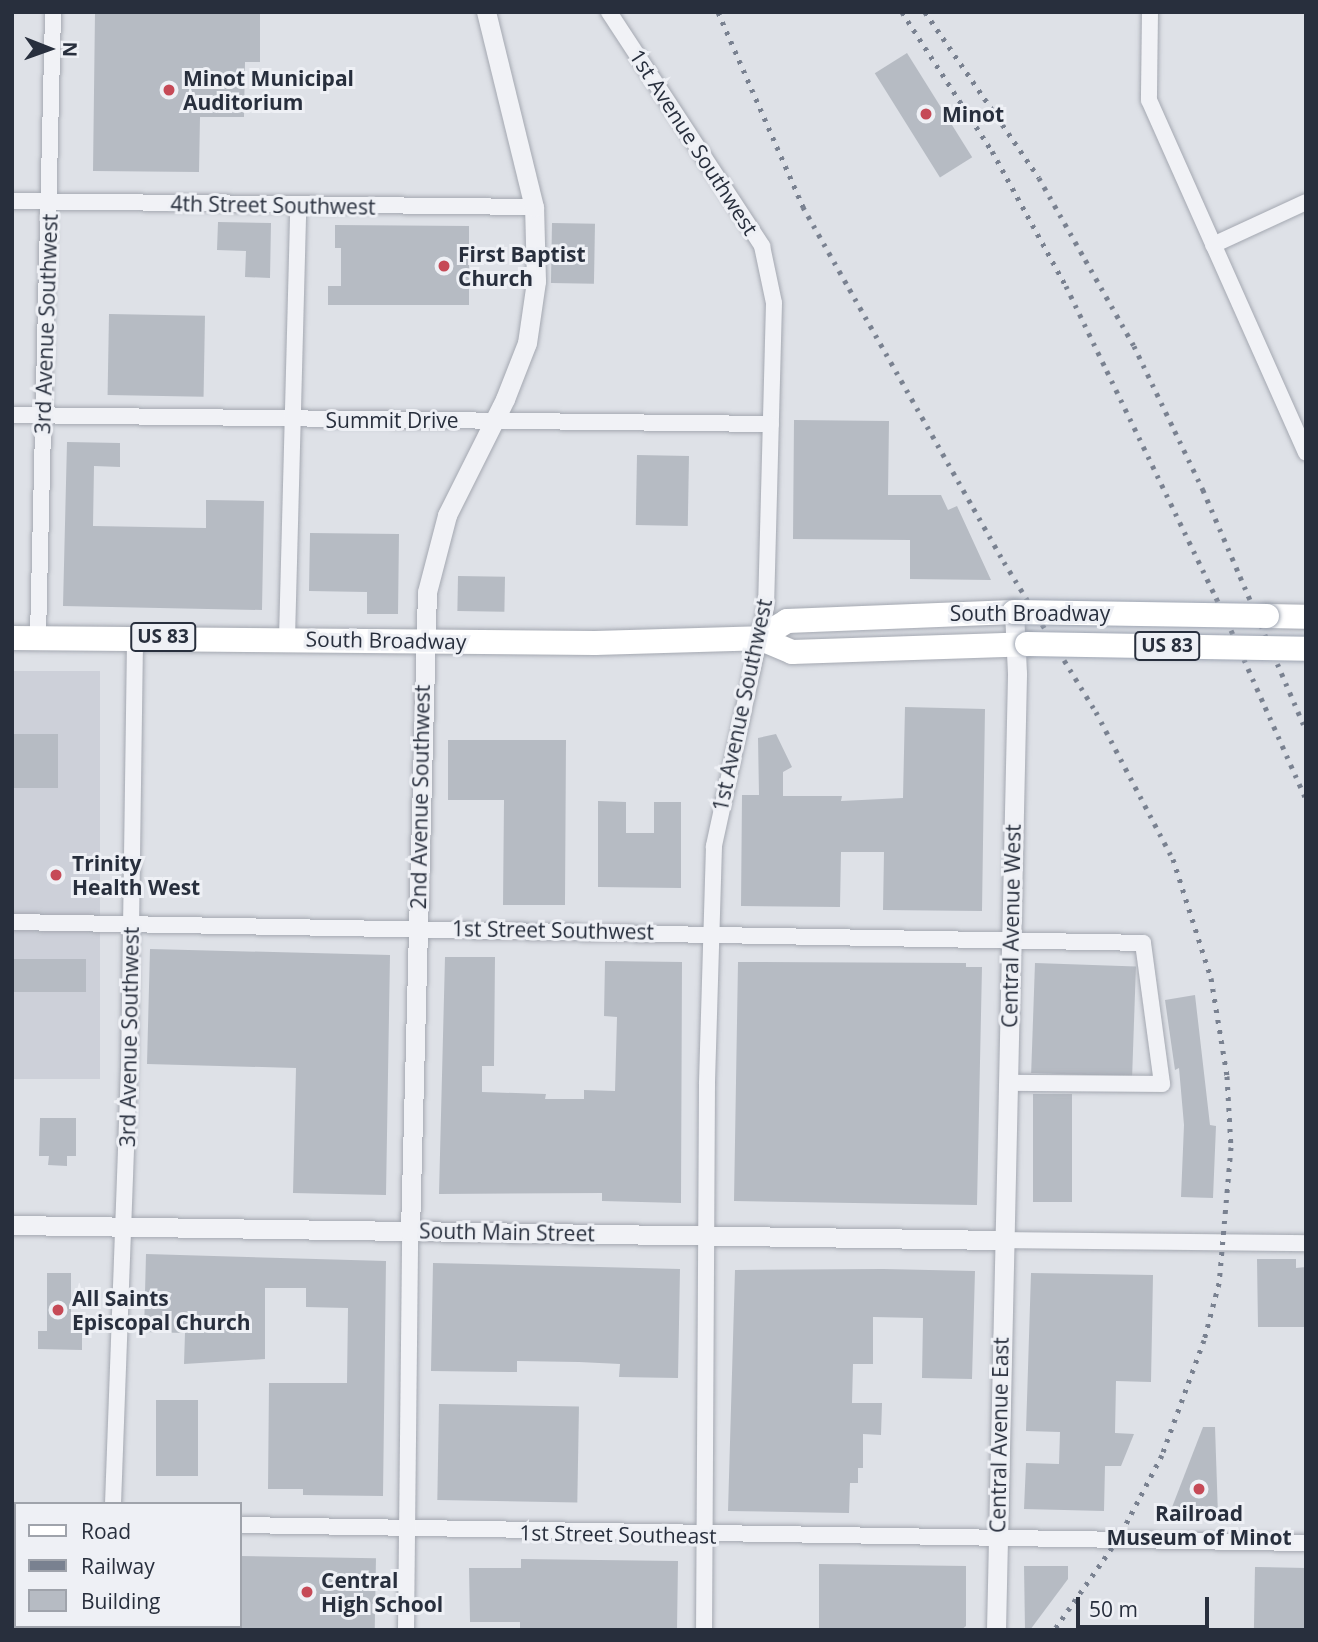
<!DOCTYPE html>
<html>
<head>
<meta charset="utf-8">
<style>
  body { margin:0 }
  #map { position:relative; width:1318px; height:1642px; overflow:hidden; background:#dee1e7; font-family:"Open Sans",sans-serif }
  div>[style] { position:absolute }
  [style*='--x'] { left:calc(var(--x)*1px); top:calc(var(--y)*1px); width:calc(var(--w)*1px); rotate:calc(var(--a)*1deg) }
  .built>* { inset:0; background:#cdd0d9; transform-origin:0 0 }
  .building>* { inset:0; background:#b6bbc3; transform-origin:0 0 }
  .roads { filter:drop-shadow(0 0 2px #a4a8b1) drop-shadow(0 0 2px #a4a8b1) }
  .minor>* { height:16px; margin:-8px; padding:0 8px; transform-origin:8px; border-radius:8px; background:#f1f2f6 }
  .tertiary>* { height:19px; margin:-9.5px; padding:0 9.5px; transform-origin:9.5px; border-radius:9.5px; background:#f1f2f6 }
  .primary>* { height:24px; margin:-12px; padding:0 12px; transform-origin:12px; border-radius:12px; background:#fff }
  .rail>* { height:5px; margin-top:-2.5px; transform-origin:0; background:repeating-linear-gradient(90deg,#798190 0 3.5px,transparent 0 10.5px) }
  .bridges { filter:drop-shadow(0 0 2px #9ea5b2) drop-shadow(0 0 2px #9ea5b2) }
  .primary-bridge>* { height:24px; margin:-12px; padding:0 12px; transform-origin:12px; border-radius:12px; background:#fff }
  .dots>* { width:19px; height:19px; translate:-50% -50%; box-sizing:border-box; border:4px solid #eef0f5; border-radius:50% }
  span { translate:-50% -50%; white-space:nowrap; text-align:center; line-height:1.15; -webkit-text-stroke:6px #eef0f5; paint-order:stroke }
  .shield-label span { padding:2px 5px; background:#eef0f5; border:2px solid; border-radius:5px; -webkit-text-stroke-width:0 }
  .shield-label { font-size:19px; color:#282f3d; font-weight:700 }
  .poi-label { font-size:21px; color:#282f3d; font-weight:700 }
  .left { translate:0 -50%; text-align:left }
  .street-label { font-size:21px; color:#282f3d }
  .frame { position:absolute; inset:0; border:14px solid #282f3d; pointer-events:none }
  .legend { position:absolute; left:14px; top:1502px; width:228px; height:126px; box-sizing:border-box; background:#eef0f5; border:2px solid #9fa3ab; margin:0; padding:9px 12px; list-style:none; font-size:21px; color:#282f3d }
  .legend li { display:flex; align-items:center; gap:14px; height:35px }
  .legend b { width:35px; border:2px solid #9fa3ab }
  .north { position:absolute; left:14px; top:14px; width:70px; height:70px; -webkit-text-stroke:5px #eef0f5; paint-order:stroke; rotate:91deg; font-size:19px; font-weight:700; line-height:28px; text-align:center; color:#282f3d }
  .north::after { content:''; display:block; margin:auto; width:24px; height:32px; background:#282f3d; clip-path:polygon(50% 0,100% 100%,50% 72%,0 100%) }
  .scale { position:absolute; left:1076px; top:1597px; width:133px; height:32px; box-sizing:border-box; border:4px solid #282f3d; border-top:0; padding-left:9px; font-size:21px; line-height:24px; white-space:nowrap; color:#282f3d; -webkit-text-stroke:5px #eef0f5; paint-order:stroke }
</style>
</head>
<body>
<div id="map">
  <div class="built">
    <i style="left:12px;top:671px;width:88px;height:408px"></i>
  </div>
  <div class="building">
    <i style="clip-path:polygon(95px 12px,260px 12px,260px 62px,245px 62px,244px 117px,200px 117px,199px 172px,93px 171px)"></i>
    <i style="left:907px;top:53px;width:123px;height:38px;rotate:58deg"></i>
    <i style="clip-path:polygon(218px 222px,271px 223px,270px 278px,245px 277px,246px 251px,217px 250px)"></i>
    <i style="left:552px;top:223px;width:43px;height:60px;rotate:1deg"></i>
    <i style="clip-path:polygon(335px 225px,469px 226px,469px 305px,328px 305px,328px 286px,341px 286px,341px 248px,335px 248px)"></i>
    <i style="left:109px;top:314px;width:96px;height:81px;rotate:1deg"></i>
    <i style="clip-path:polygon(794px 420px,889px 421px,888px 495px,941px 495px,948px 510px,957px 506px,991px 580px,910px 579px,910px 540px,793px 539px)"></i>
    <i style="clip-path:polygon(67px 442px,120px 443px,120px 467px,94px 466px,93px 526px,206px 528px,206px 500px,264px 501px,262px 610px,63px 606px)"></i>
    <i style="left:637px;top:455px;width:52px;height:70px;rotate:1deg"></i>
    <i style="clip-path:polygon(310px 533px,399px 534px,398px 614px,367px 614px,367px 592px,309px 591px)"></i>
    <i style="left:458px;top:576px;width:47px;height:35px;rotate:1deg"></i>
    <i style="clip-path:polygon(905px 707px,985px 709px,982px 911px,883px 910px,884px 852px,841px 852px,840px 907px,741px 906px,742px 795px,759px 795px,758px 738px,776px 734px,792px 767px,783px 772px,783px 796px,842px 796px,841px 801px,903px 798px)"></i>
    <i style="left:12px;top:734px;width:46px;height:54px"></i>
    <i style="clip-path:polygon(448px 740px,566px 740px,565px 905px,503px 905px,504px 800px,448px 800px)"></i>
    <i style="clip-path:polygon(598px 801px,626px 802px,626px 833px,654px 833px,654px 802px,681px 802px,681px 888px,598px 887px)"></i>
    <i style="clip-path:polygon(150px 949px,390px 955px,386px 1195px,293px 1193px,296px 1068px,147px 1064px)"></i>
    <i style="clip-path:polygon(445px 957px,495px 957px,494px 1066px,482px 1066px,482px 1092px,546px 1094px,545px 1099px,584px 1099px,584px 1090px,615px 1091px,617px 1017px,604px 1016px,605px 961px,682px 962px,681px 1203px,602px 1201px,602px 1193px,439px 1194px)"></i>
    <i style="left:12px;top:959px;width:74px;height:33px"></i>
    <i style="clip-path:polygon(738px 962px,966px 963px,966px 967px,982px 967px,977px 1205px,734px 1201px)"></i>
    <i style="left:1035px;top:963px;width:101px;height:110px;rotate:2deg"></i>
    <i style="clip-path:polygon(1195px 995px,1210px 1125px,1216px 1126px,1213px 1198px,1181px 1197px,1184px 1125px,1179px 1068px,1175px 1070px,1165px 1000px)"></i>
    <i style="left:1033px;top:1094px;width:39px;height:108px"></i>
    <i style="clip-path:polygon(40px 1118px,76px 1118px,76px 1156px,67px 1156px,67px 1166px,48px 1165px,49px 1156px,39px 1156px)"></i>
    <i style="clip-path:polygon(146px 1254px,386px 1261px,383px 1496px,303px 1495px,303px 1489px,268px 1489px,269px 1383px,347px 1383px,348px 1308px,306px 1307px,306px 1288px,265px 1288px,265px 1359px,184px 1364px,185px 1333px,144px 1332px)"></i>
    <i style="clip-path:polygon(1257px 1259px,1296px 1259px,1296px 1268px,1306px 1267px,1306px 1327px,1258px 1327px)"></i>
    <i style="clip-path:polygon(433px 1263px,680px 1269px,678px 1378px,619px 1377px,620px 1364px,579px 1362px,517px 1361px,517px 1372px,431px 1371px)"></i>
    <i style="clip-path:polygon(883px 1269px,975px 1271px,972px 1379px,922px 1378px,923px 1318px,873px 1317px,873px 1364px,853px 1364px,852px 1403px,882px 1403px,881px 1435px,863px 1434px,863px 1468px,858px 1468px,858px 1483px,850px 1483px,849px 1513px,728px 1511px,735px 1270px)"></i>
    <i style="clip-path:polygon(47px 1273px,71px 1273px,71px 1328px,82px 1328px,82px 1350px,38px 1349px,38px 1331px,47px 1331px)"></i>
    <i style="clip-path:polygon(1031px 1273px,1153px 1275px,1151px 1382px,1116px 1381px,1115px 1433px,1134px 1434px,1121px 1466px,1105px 1466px,1104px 1511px,1024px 1509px,1026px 1463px,1059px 1464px,1060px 1432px,1026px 1431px)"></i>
    <i style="left:156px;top:1400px;width:42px;height:76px"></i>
    <i style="left:439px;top:1404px;width:140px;height:96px;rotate:1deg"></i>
    <i style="clip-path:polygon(1203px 1427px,1215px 1427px,1218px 1516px,1169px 1515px)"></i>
    <i style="left:240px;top:1556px;width:136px;height:74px;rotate:1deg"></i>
    <i style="clip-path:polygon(521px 1559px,678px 1561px,677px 1630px,520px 1630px,520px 1622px,470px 1622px,469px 1568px,521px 1568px)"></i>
    <i style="clip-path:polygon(819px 1564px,966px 1566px,966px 1626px,961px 1630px,819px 1630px)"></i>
    <i style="clip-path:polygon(1024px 1566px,1068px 1566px,1068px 1579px,1030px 1630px,1025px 1630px)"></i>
    <i style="left:1255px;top:1567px;width:51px;height:63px;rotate:1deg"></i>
  </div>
  <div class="roads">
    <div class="minor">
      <i style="--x:609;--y:12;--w:280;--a:56.8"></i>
      <i style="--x:762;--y:246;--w:58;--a:78.1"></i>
      <i style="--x:774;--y:303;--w:304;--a:91.5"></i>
      <i style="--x:766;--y:607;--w:245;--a:102.3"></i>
      <i style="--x:714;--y:846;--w:238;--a:91.7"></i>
      <i style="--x:707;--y:1084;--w:546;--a:90.31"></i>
      <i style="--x:1150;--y:12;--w:88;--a:90.7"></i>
      <i style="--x:1149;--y:100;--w:386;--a:66"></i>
      <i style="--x:12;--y:201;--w:522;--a:0.66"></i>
      <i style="--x:1213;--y:245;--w:102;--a:-24.8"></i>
      <i style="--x:12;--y:415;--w:759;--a:0.68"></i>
      <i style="--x:38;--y:636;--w:624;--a:-88.62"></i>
      <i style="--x:287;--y:638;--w:431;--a:-88.5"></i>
      <i style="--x:12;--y:922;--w:1131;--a:1.06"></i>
      <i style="--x:1143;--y:943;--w:142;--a:82.3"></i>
      <i style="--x:1162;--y:1084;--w:154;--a:-179.6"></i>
      <i style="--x:1002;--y:1240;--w:304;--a:0.6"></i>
      <i style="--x:113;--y:1504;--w:433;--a:-87.9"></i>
      <i style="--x:129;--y:1071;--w:434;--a:-89.2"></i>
      <i style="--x:12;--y:1521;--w:4;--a:0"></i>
      <i style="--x:240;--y:1525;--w:1066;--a:0.97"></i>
      <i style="--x:111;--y:1630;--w:4;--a:-90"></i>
      <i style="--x:406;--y:1630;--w:399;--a:-89.4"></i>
    </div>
    <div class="tertiary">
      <i style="--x:12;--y:1225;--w:990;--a:0.87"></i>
      <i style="--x:410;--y:1231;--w:639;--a:-88.48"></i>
      <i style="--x:427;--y:592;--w:80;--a:-75.4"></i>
      <i style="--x:447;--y:515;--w:130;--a:-63.4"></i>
      <i style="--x:505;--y:399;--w:60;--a:-68.6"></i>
      <i style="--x:527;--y:343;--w:63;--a:-81.7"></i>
      <i style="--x:536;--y:281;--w:74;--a:-91.5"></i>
      <i style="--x:534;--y:207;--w:201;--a:-103.8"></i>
      <i style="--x:996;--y:1630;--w:957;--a:-88.74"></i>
      <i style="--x:1017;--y:673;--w:61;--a:-92.8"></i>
    </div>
    <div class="primary">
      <i style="--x:1267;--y:616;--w:39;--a:1"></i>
      <i style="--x:12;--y:638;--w:583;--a:0.49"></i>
      <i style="--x:595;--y:643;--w:164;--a:-1.7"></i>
      <i style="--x:759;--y:638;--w:36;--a:23"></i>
      <i style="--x:792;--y:652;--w:235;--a:-1.9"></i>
      <i style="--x:759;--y:638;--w:33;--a:-31"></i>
      <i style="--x:787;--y:621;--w:227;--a:-2.3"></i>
    </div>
  </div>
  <div class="rail">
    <i style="--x:718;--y:12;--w:213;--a:66.4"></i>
    <i style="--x:803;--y:207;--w:408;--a:60.5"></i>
    <i style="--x:1004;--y:562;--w:176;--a:58.5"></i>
    <i style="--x:1096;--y:712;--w:166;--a:62.4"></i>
    <i style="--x:1173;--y:859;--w:125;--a:72.3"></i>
    <i style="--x:1211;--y:978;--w:99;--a:80.7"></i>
    <i style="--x:1227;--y:1076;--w:71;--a:86.8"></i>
    <i style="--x:1231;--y:1147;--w:137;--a:95"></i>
    <i style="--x:1219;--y:1283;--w:59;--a:104.7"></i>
    <i style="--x:1204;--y:1340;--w:122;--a:110.1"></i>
    <i style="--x:1162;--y:1455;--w:95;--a:117.6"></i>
    <i style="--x:1118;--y:1539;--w:111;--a:125.1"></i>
    <i style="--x:902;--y:12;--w:166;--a:57.1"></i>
    <i style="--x:992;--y:151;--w:154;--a:61.3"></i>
    <i style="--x:1066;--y:286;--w:372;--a:64.3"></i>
    <i style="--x:1227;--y:621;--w:195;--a:66.1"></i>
    <i style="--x:925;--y:12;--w:201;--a:55.5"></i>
    <i style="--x:1039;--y:178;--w:193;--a:60.5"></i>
    <i style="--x:1134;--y:346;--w:160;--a:64.4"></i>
    <i style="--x:1203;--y:490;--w:261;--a:66.8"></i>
  </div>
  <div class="bridges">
    <div class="primary-bridge">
      <i style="--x:1014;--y:612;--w:253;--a:0.9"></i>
      <i style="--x:1027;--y:644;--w:279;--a:1"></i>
    </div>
  </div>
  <div class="dots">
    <i style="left:169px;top:90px;background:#c64a57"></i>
    <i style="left:926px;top:114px;background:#c64a57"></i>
    <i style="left:444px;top:266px;background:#c64a57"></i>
    <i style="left:56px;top:875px;background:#c64a57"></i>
    <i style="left:58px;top:1310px;background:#c64a57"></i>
    <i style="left:1199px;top:1489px;background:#c64a57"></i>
    <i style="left:307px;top:1592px;background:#c64a57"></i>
  </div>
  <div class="shield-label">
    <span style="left:163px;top:637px">US 83</span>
    <span style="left:1167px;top:646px">US 83</span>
  </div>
  <div class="poi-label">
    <span class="left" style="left:183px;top:90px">Minot Municipal<br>Auditorium</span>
    <span class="left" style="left:942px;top:114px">Minot</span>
    <span class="left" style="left:458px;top:266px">First Baptist<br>Church</span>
    <span class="left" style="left:72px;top:875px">Trinity<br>Health West</span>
    <span class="left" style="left:72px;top:1310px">All Saints<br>Episcopal Church</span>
    <span style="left:1199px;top:1525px">Railroad<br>Museum of Minot</span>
    <span class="left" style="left:321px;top:1592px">Central<br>High School</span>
  </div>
  <div class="street-label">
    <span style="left:694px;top:142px;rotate:57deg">1st Avenue Southwest</span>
    <span style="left:273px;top:205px;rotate:1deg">4th Street Southwest</span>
    <span style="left:46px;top:324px;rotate:-88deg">3rd Avenue Southwest</span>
    <span style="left:392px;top:420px">Summit Drive</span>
    <span style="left:1030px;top:613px">South Broadway</span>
    <span style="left:386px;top:640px;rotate:1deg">South Broadway</span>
    <span style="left:742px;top:705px;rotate:-78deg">1st Avenue Southwest</span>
    <span style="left:420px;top:797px;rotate:-89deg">2nd Avenue Southwest</span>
    <span style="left:1011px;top:926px;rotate:-89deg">Central Avenue West</span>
    <span style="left:553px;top:930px;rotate:1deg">1st Street Southwest</span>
    <span style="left:129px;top:1037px;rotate:-89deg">3rd Avenue Southwest</span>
    <span style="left:507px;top:1232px;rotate:1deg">South Main Street</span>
    <span style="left:999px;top:1435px;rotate:-89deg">Central Avenue East</span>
    <span style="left:618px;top:1534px;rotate:1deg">1st Street Southeast</span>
  </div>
  <div class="frame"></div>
  <ul class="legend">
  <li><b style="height:9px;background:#fff"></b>Road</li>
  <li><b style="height:9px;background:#798190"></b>Railway</li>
  <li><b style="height:19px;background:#b6bbc3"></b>Building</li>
  </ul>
  <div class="north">N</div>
  <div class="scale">50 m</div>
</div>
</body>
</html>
